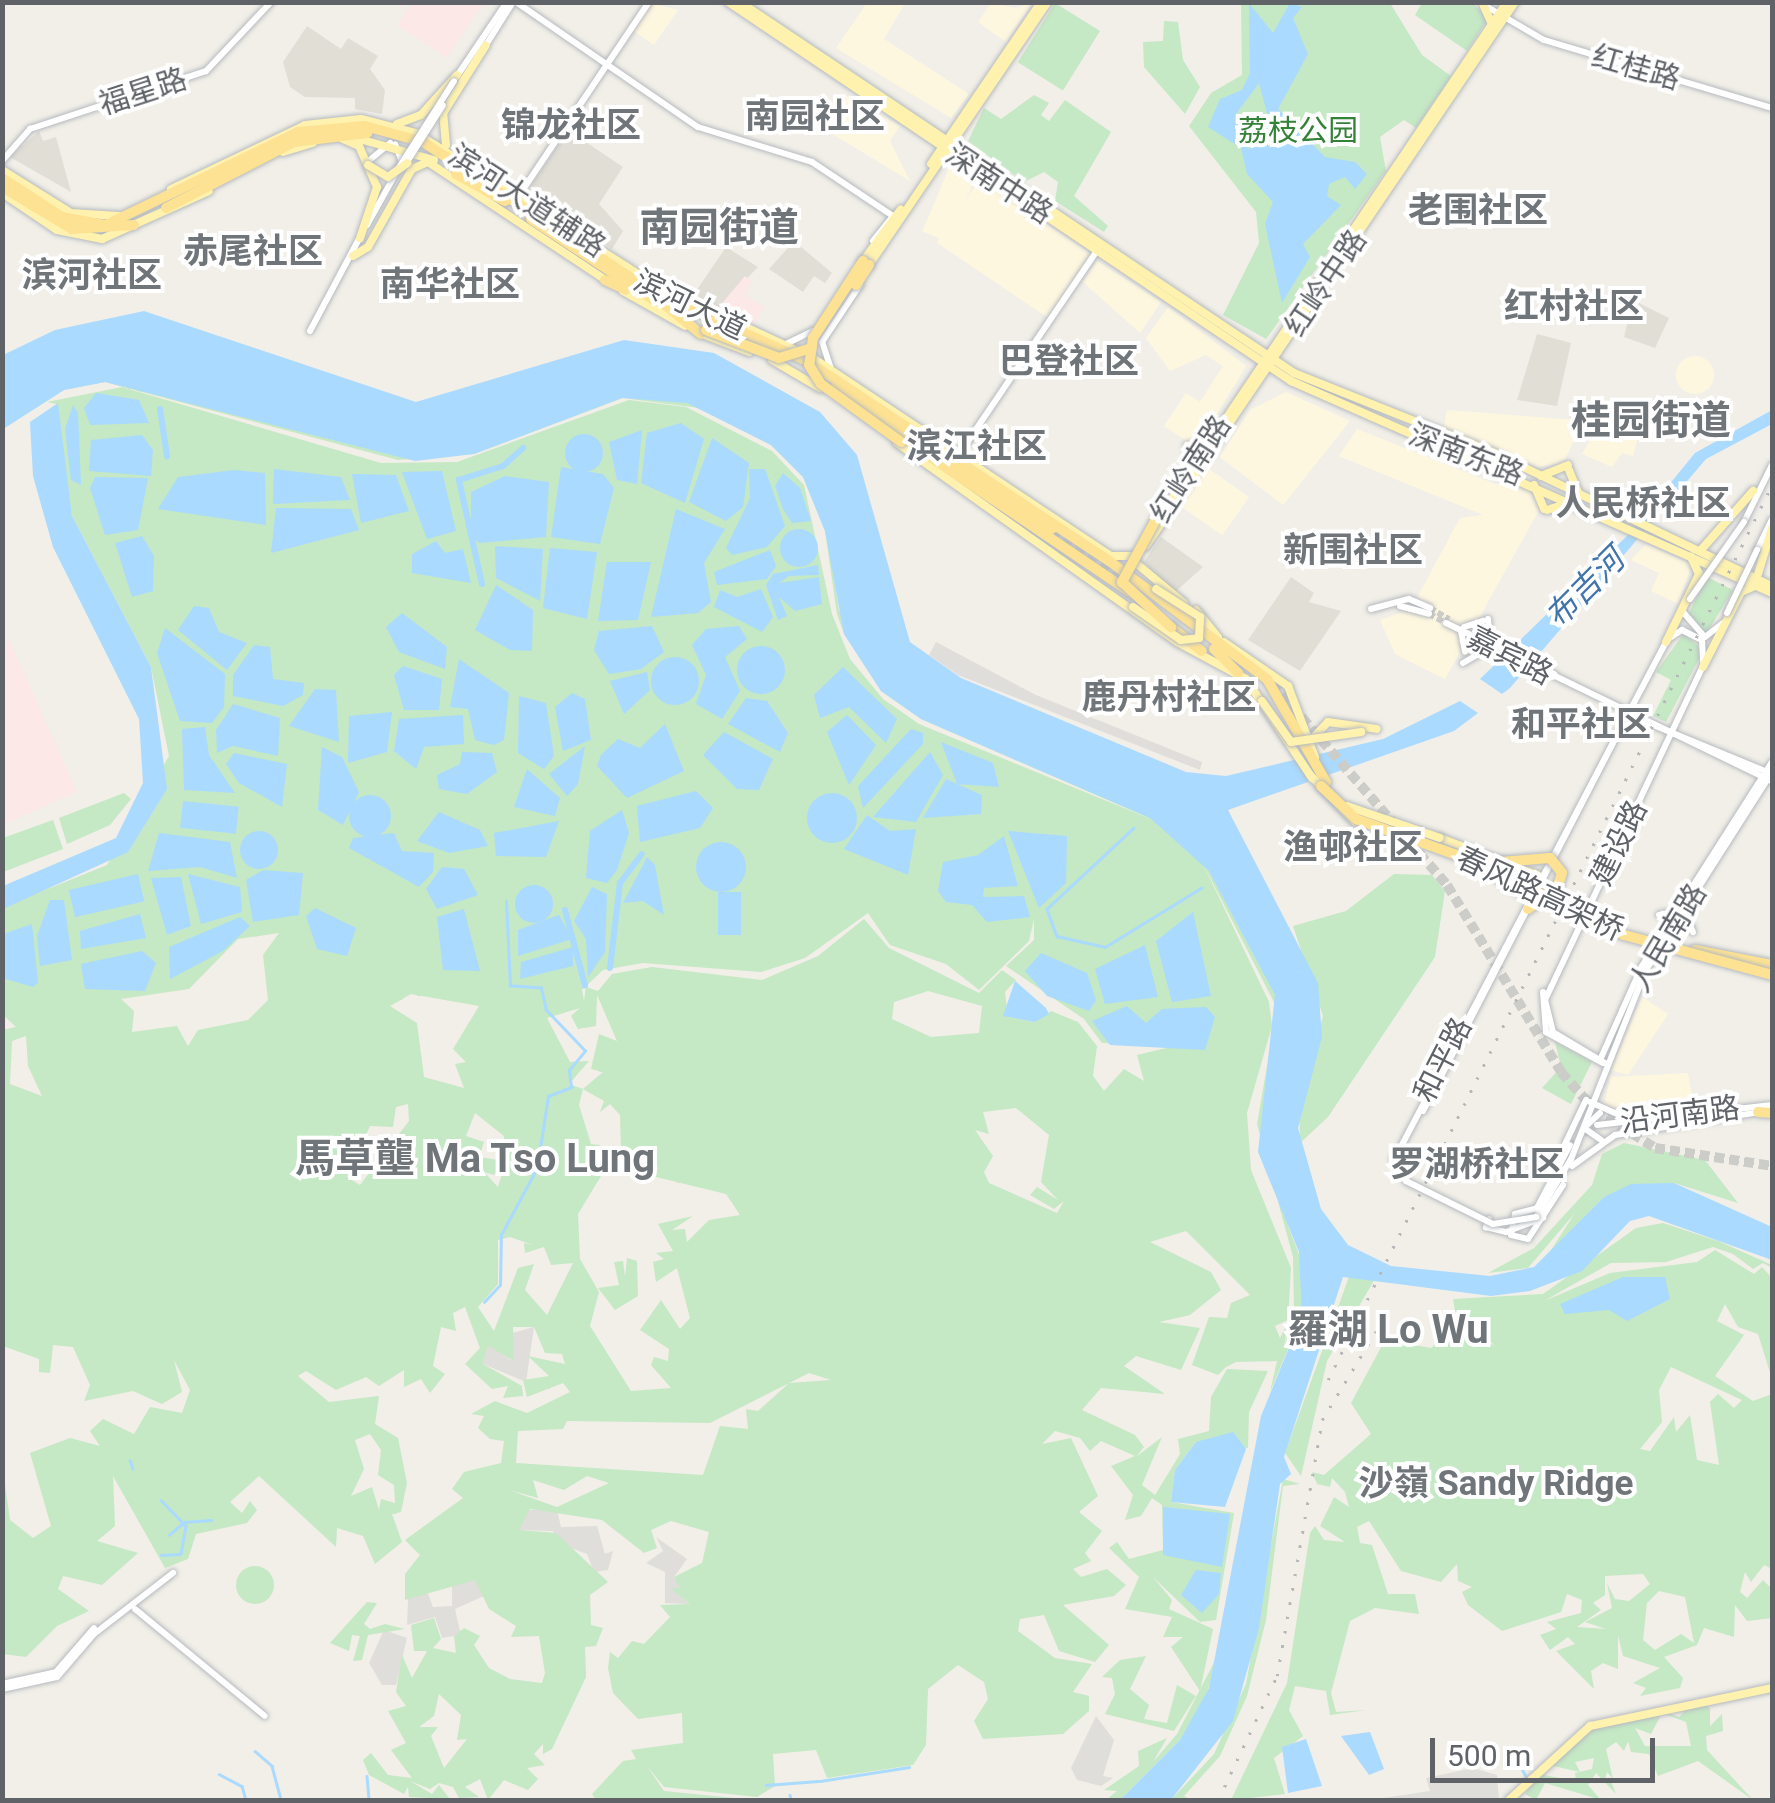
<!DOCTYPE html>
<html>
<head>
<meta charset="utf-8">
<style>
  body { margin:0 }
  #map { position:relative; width:1775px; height:1803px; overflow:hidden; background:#f1efe8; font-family:Roboto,"Noto Sans SC",sans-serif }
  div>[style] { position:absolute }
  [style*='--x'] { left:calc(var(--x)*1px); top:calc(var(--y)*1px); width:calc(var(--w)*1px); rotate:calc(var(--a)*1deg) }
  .commercial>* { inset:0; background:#fef7e0; transform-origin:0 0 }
  .round { border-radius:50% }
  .industrial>* { inset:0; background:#e0deda }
  .education>* { inset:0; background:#e1ded6 }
  .medical>* { inset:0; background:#fce8e6 }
  .green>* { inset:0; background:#c5e8c5; transform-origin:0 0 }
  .water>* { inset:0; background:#aadaff; transform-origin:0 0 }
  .stream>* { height:2.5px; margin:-1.25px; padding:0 1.25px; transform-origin:1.25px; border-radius:1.25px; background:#aadaff }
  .river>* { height:6px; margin:-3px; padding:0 3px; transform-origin:3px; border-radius:3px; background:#aadaff }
  .secondary-tunnel>* { height:6px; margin-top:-3px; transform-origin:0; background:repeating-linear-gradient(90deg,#ccccc8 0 6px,transparent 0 9px) }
  .highway-tunnel>* { height:10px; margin-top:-5px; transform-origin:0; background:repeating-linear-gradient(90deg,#ccccc8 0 10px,transparent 0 15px) }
  .roads { filter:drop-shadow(0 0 2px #b6babf) drop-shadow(0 0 2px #b6babf) }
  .secondary>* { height:6px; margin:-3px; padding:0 3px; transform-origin:3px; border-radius:3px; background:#fff }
  .primary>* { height:8px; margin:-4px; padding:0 4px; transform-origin:4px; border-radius:4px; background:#fff2af }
  .highway>* { height:10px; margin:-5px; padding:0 5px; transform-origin:5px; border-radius:5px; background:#fde293 }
  .rail>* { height:2.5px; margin-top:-1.25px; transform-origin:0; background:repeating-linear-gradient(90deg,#b6b7b8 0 2.5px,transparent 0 14.5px) }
  .bridges { filter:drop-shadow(0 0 2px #b6babf) drop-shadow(0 0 2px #b6babf) }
  .secondary-bridge>* { height:6px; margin:-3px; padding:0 3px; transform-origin:3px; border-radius:3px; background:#fff }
  .primary-bridge>* { height:8px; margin:-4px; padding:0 4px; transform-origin:4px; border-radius:4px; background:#fff2af }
  .highway-bridge>* { height:10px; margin:-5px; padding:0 5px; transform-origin:5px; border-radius:5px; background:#fde293 }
  span { translate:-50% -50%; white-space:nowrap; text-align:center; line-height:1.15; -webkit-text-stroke:8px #fff; paint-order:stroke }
  .street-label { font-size:30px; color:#5f6368 }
  .park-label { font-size:30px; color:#348238 }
  .water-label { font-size:32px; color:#4174aa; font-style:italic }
  .quarter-label { font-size:35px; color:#70757a; font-weight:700 }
  .district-label { font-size:40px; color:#70757a; font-weight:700 }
  .frame { position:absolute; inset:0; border:5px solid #5f6368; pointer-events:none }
  .scale { position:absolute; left:1430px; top:1738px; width:225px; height:45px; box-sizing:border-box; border:5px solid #5f6368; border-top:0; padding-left:12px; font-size:30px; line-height:35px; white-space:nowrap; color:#5f6368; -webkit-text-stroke:8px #fff; paint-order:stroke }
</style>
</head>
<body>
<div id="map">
  <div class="commercial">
    <i style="clip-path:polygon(650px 3px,678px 10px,654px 45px,632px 30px)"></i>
    <i style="clip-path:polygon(867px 3px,905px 3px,884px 39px,969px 94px,951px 118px,836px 48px)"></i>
    <i style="clip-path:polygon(991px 3px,1015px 8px,1032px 3px,1006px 42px,978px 22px)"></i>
    <i style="clip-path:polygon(843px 94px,900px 126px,890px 141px,910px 181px,821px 127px)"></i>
    <i style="left:950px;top:166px;width:28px;height:71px;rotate:23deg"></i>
    <i style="left:980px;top:179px;width:135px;height:77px;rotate:34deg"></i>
    <i style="clip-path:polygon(1097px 261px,1161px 302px,1140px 333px,1083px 282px)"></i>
    <i style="clip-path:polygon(1168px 307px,1246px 366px,1201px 440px,1188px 442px,1164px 426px,1186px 393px,1200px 402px,1223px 366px,1206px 355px,1170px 371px,1146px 338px)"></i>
    <i class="round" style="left:1676px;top:356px;width:38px;height:38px"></i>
    <i style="clip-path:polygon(1286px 392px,1350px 421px,1283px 505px,1220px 457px,1250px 410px)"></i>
    <i style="clip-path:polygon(1447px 410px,1576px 420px,1580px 428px,1563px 463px,1537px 467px,1443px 431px)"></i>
    <i style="clip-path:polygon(1357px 429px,1495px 484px,1535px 489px,1542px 505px,1445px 679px,1395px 654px,1380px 620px,1411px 609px,1460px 518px,1483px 515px,1339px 456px)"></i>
    <i style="clip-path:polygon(1597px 429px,1638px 438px,1633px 456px,1622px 453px,1612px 467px,1582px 454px)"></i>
    <i style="left:1205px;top:466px;width:54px;height:47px;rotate:35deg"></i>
    <i style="clip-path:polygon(1646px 544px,1692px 565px,1678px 604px,1651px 591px,1659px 573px,1631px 560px)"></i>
    <i style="clip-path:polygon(1642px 997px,1668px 1014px,1628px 1075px,1611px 1070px)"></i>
    <i style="clip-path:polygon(1688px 1073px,1695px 1112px,1640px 1119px,1602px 1111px,1611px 1077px)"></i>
  </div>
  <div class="industrial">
    <i style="clip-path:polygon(936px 642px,1036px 695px,1202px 762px,1200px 770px,958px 675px,929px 655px)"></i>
    <i style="clip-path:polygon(534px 1327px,526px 1382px,483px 1364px,488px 1345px,511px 1360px,509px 1334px)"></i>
    <i style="clip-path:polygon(529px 1510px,557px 1510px,561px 1527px,597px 1526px,605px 1554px,613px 1551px,608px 1570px,594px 1572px,587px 1554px,557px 1543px,553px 1531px,518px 1530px)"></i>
    <i style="clip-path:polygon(656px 1537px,687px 1559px,674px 1577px,682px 1589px,673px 1590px,690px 1604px,665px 1603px,665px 1572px,646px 1563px,663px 1551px)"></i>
    <i style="clip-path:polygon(476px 1579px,484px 1596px,455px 1609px,461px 1635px,442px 1638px,435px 1617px,407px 1625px,408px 1599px,427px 1591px,433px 1607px,452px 1606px,452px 1581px)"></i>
    <i style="clip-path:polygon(384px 1630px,407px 1638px,396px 1685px,382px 1685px,369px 1663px)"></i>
    <i style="clip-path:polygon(1096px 1716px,1114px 1740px,1103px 1776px,1113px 1778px,1101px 1786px,1077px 1780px,1071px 1768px)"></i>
    <i style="clip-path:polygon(1473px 1768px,1497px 1775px,1499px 1800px,1377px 1799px,1430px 1791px,1426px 1778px)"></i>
  </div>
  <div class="education">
    <i style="clip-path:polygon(307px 26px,341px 49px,348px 38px,378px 56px,370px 69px,385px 90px,382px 114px,355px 109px,355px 98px,305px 97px,290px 87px,283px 62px)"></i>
    <i style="clip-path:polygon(568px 130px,623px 167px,599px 204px,623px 231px,612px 249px,527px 192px)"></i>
    <i style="clip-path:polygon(39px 131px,43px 141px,56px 137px,71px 192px,10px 157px)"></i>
    <i style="clip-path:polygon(794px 241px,832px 273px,825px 283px,814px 276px,803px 292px,769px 269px)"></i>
    <i style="clip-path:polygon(726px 247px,758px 267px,718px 308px,694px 294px)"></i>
    <i style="clip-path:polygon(1633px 300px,1669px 318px,1655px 348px,1624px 337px)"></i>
    <i style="clip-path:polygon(1537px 334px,1571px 343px,1557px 406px,1517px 400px)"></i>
    <i style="clip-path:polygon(1161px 537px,1203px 567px,1174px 593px,1144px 562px)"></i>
    <i style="clip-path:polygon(1291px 577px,1314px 593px,1309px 602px,1341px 611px,1300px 671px,1248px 640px)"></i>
  </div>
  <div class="medical">
    <i style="clip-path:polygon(413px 3px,483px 2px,483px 4px,447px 58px,397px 25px)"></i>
    <i style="clip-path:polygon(745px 276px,752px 281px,744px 294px,764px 307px,754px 324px,718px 308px)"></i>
    <i style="clip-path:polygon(9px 639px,77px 792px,3px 825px,2px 642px)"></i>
  </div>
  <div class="green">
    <i style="left:1055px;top:3px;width:53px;height:70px;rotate:32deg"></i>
    <i style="clip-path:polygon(1241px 3px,1390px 3px,1422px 55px,1451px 76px,1416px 128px,1404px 120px,1380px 137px,1386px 171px,1266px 339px,1223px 315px,1259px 243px,1256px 212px,1189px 126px,1211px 93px,1242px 75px)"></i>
    <i style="clip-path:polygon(1422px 3px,1473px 3px,1488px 19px,1467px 51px,1415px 15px)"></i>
    <i style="clip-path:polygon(1164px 21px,1178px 22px,1183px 60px,1200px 87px,1185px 114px,1144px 67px,1143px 42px,1163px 41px)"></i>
    <i style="clip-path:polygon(1034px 95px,1049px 103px,1041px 115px,1049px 121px,1065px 100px,1111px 132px,1074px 196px,1108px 226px,1104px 232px,1055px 201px,1058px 182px,1044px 172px,1024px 182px,968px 141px,984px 108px,1001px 119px)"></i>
    <i style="clip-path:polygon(evenodd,121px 378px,278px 425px,578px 407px,653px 391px,736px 420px,797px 461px,824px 509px,839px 610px,1149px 811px,1197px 849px,1280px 993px,1288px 1226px,1302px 1262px,1302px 1316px,1270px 1392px,1277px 1361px,1236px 1362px,1226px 1367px,1218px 1375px,1192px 1365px,1209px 1317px,1227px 1318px,1231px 1303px,1250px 1295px,1186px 1231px,1150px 1242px,1211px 1272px,1221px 1290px,1190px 1315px,1159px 1322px,1200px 1328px,1181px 1370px,1136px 1356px,1124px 1366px,1165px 1394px,1101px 1388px,1082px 1410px,1135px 1435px,1144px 1447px,1136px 1457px,1162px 1437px,1142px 1485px,1155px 1495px,1180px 1454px,1178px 1439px,1209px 1431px,1211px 1397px,1227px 1369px,1268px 1371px,1249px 1412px,1248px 1448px,1196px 1442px,1175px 1470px,1171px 1502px,1234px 1513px,1216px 1620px,1200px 1622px,1153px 1577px,1172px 1600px,1169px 1609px,1213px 1629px,1200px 1691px,1171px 1647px,1183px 1637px,1163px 1637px,1172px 1617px,1125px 1609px,1139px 1577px,1109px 1548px,1117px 1542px,1129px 1559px,1163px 1550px,1162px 1505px,1152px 1498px,1141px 1516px,1125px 1520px,1133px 1495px,1111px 1466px,1135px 1456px,1101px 1441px,1090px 1451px,1080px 1438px,1055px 1431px,1042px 1444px,1071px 1438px,1098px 1496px,1079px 1512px,1102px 1531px,1085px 1553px,1091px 1561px,1073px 1569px,1081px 1577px,1107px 1569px,1126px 1585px,1114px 1596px,1063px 1605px,1109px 1645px,1095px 1662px,1059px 1651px,1044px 1615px,1020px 1619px,1018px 1631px,1055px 1658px,1092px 1664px,1073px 1692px,1089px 1696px,1089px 1711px,1063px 1734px,983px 1739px,974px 1721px,988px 1699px,984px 1682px,958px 1665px,928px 1689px,926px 1745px,913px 1765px,827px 1778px,816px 1750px,773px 1754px,775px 1786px,757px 1797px,664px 1787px,647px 1766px,664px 1791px,754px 1800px,596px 1800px,592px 1794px,623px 1761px,636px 1759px,631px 1750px,683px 1743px,682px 1713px,638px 1719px,613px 1693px,608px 1668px,610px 1652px,618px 1658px,632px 1641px,644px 1644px,670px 1617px,660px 1605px,690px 1604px,671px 1589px,680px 1588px,674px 1577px,702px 1563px,709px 1532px,671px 1521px,651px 1530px,657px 1548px,644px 1553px,602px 1520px,530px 1509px,519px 1530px,556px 1533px,608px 1582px,590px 1595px,591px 1625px,603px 1628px,596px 1646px,585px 1647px,586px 1677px,552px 1749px,543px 1754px,543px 1744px,534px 1754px,545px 1765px,527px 1768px,538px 1779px,528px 1790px,504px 1780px,488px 1800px,480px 1779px,465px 1787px,479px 1797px,459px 1798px,453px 1787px,439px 1783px,430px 1789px,410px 1781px,432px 1794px,439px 1785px,450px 1799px,409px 1797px,408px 1787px,404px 1794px,369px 1775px,363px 1760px,371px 1753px,388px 1775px,412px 1778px,391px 1750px,406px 1743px,388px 1711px,406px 1706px,396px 1692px,402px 1655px,412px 1678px,427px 1651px,414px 1651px,411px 1625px,434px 1618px,441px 1639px,433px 1648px,456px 1653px,454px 1636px,464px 1628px,480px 1636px,474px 1645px,489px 1668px,510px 1679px,542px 1683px,545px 1673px,539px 1636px,511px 1637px,516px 1626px,489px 1609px,475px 1580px,405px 1600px,405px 1574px,420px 1555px,405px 1540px,463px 1498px,452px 1489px,464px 1472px,501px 1463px,504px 1441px,490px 1439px,478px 1428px,484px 1416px,471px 1414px,495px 1401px,527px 1413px,570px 1392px,563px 1383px,527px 1397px,523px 1380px,549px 1376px,528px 1356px,565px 1364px,562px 1354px,545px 1353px,534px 1327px,513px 1327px,514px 1361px,488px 1346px,483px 1364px,522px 1386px,523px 1396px,503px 1398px,508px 1386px,492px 1389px,465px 1364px,480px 1348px,465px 1307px,453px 1313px,456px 1331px,441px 1327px,433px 1366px,445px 1374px,430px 1393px,421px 1379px,404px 1387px,404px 1370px,379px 1386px,366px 1377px,336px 1390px,306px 1371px,298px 1376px,329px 1402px,379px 1396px,375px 1424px,398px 1438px,407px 1483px,401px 1512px,392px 1514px,402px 1542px,375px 1564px,363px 1536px,337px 1528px,336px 1547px,259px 1476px,230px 1502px,242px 1513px,250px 1501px,257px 1510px,247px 1523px,196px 1534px,188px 1559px,165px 1568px,113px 1476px,115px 1526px,97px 1541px,138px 1553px,102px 1585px,63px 1576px,58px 1589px,89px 1611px,57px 1626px,26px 1657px,3px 1654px,3px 1470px,10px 1520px,33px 1538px,51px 1526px,30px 1453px,70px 1438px,100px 1446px,90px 1431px,103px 1419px,134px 1434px,150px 1407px,182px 1413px,190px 1390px,174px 1360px,182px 1392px,162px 1404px,133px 1391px,84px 1401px,90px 1385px,73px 1347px,53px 1345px,50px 1373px,39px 1372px,39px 1359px,3px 1346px,2px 1030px,16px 1027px,3px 1015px,3px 907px,107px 865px,169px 756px,151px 667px,72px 516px,57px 404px,47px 402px,122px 387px,381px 463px,457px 462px,629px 400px,686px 407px,772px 451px,804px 485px,832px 614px,850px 659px,883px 699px,919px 724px,1158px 822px,921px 719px,881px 691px,844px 634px,837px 614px,825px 531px,803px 477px,771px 445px,699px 408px,623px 398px,474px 454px,398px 460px,105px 382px,64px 390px,3px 429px,44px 392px,121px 378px,1202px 862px,1277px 1008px,1257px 1124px,1293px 1257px,1294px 1312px,1284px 1346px,1288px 1322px,1280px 1338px,1275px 1326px,1288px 1320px,1291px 1268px,1251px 1170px,1247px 1113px,1272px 1026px,1269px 1002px,1202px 862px,121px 378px,868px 913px,890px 945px,946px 964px,979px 990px,1029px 941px,1034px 919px,1034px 940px,1006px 966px,1084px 1019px,1102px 1043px,1179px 1045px,1137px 1055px,1144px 1081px,1124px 1069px,1104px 1091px,1093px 1076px,1097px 1046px,1078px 1022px,1051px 1011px,1035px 1022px,1008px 1017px,1005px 992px,1016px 980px,1002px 970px,979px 993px,889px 948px,864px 919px,818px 956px,762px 980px,652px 967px,612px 974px,598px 991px,586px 987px,584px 1001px,582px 990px,603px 970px,643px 963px,761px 972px,805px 958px,868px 913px,121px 378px,279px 933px,263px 955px,268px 1000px,248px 1020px,198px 1030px,188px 1046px,177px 1026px,132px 1032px,134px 1011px,121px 999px,189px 989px,238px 939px,279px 933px,121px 378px,928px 991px,982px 1006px,979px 1033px,931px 1037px,892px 1019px,894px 1002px,928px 991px,121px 378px,411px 994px,479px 1006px,453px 1049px,466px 1062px,455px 1064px,464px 1088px,424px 1077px,417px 1023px,390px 1006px,411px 994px,121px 378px,597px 995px,617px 1041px,599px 1034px,591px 1069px,603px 1072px,583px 1089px,604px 1101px,600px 1112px,610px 1104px,620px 1115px,621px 1148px,636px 1159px,645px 1151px,658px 1168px,652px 1176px,726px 1194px,740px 1215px,709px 1220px,687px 1242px,685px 1229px,672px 1230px,693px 1216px,658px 1224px,673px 1251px,656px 1253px,664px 1259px,653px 1262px,656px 1282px,677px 1268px,690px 1318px,680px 1329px,661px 1300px,640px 1330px,669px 1349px,668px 1361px,654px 1357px,651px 1365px,671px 1388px,631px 1391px,590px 1326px,599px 1292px,580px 1259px,578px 1214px,607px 1166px,594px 1157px,600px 1145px,591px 1144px,579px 1105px,583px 1089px,569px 1084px,589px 1061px,570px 1062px,547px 1018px,580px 1008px,571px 1016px,578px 1029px,596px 1026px,597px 995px,121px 378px,26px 1036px,28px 1066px,42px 1096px,10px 1084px,12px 1041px,26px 1036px,121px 378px,408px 1104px,409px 1121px,360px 1185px,347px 1177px,370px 1126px,393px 1127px,396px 1107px,408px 1104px,121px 378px,1016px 1108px,1049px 1135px,1041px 1182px,1058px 1200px,1037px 1187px,1030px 1195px,1054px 1209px,1064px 1201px,1057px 1213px,989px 1183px,984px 1172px,993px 1156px,975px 1130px,989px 1134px,983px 1112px,1016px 1108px,121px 378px,475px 1113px,504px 1136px,506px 1160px,498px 1187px,484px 1172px,494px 1175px,504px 1161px,479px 1157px,484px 1142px,466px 1136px,475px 1113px,121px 378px,510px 1237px,533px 1245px,524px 1243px,525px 1253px,544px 1247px,551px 1265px,573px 1263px,547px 1315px,525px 1290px,534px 1264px,518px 1268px,494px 1331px,478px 1307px,498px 1284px,498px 1240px,510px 1237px,121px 378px,809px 1373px,831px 1380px,789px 1383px,758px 1411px,746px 1409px,748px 1429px,720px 1426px,703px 1475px,516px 1463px,518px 1431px,563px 1429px,567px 1421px,710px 1423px,809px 1373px,121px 378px,370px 1434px,381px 1450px,378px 1475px,394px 1485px,395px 1503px,381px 1499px,379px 1510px,372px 1487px,351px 1496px,364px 1469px,355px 1440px,370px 1434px,121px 378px,587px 1476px,609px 1483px,557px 1507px,509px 1490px,538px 1498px,533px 1480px,564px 1490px,587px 1476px,121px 378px,439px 1694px,461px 1715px,457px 1740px,467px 1739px,444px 1768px,431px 1736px,438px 1727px,419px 1727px,434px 1716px,439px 1694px)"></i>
    <i style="clip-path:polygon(1707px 577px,1733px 590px,1706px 634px,1686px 619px)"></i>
    <i style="clip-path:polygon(1684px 633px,1703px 651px,1666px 722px,1653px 716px,1671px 680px,1656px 672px)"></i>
    <i style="clip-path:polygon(124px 793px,131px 799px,110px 825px,67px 844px,59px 818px)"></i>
    <i style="clip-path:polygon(53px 820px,63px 849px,3px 872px,3px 838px)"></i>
    <i style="clip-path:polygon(1394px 874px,1432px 875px,1445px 891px,1435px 957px,1328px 1117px,1300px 1143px,1299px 1104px,1323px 1016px,1293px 926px,1346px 911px)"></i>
    <i style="clip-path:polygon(1555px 1042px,1592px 1062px,1571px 1104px,1542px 1088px,1561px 1067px)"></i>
    <i style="clip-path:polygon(1624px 1143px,1705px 1160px,1738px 1203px,1674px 1183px,1604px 1197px,1549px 1253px,1575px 1213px,1528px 1268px,1488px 1273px,1534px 1248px,1592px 1185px,1602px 1154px)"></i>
    <i style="clip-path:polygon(evenodd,1663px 1223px,1718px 1241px,1772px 1265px,1772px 1268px,1763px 1263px,1753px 1269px,1733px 1254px,1713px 1247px,1666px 1262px,1611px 1263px,1544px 1301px,1610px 1273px,1697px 1262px,1715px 1250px,1754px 1274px,1762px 1267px,1772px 1278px,1772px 1379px,1758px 1334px,1738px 1327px,1725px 1304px,1717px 1321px,1744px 1335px,1715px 1376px,1753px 1401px,1772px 1394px,1772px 1569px,1764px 1565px,1751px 1582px,1745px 1572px,1740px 1592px,1747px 1598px,1763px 1580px,1772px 1589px,1772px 1618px,1747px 1621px,1735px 1605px,1734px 1637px,1704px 1628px,1697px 1645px,1664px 1657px,1683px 1678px,1680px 1688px,1640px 1696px,1646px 1688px,1633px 1683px,1660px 1668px,1623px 1656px,1618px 1635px,1618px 1669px,1603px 1663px,1591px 1671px,1594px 1689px,1556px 1651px,1575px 1644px,1568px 1637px,1550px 1650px,1540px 1635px,1556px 1629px,1547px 1622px,1581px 1613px,1582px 1600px,1567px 1594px,1561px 1612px,1502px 1631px,1468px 1605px,1462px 1592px,1472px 1587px,1458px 1581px,1457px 1564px,1441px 1582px,1401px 1571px,1369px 1521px,1357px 1527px,1360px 1543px,1372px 1545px,1388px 1594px,1415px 1594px,1419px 1614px,1375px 1608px,1350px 1621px,1331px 1693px,1336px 1712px,1367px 1710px,1330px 1715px,1326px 1691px,1295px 1686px,1289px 1710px,1303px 1736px,1274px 1758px,1285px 1794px,1231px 1800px,1287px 1683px,1310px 1533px,1315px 1526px,1324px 1540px,1345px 1542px,1320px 1526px,1334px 1497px,1349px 1507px,1345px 1492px,1332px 1478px,1330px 1487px,1317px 1484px,1312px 1472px,1324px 1475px,1371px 1434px,1351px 1403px,1385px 1340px,1431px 1348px,1450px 1331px,1494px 1345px,1476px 1327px,1458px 1329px,1453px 1299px,1543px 1294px,1636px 1228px,1663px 1223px,1671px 1367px,1742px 1400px,1734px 1408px,1718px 1394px,1710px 1402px,1719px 1465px,1697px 1460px,1690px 1415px,1676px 1432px,1674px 1417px,1650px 1451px,1640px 1449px,1662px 1422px,1659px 1390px,1671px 1367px,1663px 1223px,1643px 1574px,1650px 1584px,1629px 1601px,1615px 1599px,1607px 1583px,1612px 1608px,1585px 1622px,1606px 1629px,1577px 1627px,1601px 1610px,1593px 1603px,1605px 1595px,1605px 1576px,1643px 1574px,1663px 1223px,1659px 1591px,1685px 1597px,1694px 1643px,1681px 1634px,1655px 1650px,1643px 1640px,1647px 1603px,1659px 1591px)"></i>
    <i style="clip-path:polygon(627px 1258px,637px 1261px,638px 1296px,615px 1310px,598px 1288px,619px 1285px,614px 1262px,623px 1261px,625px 1277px)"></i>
    <i style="clip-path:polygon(1350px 1274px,1376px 1277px,1327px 1361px,1301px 1476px,1285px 1453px)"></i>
    <i style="clip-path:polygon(1283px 1479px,1300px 1484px,1283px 1486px,1266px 1620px,1247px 1696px,1220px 1756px,1184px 1796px,1191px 1800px,1171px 1800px,1214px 1754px,1246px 1684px)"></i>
    <i class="round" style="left:236px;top:1566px;width:38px;height:38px"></i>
    <i style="clip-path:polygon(367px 1602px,377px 1603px,364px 1624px,370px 1629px,385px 1624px,405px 1629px,368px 1635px,362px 1660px,353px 1661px,360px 1636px,352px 1635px,349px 1651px,330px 1643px)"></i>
    <i style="clip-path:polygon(1223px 1645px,1205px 1698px,1180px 1740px,1120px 1800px,1106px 1800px,1117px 1791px,1104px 1790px,1139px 1766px,1138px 1751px,1167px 1738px,1153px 1762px,1177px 1734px)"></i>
    <i style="clip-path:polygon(1146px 1656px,1130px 1689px,1149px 1705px,1144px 1719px,1167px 1723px,1177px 1685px,1196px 1696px,1174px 1731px,1105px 1714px,1115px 1694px,1112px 1678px,1102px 1677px,1120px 1660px)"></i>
    <i style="clip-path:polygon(evenodd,1695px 1700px,1710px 1708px,1710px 1726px,1722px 1714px,1723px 1731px,1706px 1736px,1707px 1750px,1753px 1800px,1698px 1761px,1658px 1776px,1649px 1754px,1631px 1752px,1628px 1741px,1624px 1751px,1616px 1742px,1606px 1749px,1613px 1779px,1607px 1772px,1605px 1780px,1611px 1781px,1616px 1794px,1596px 1773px,1588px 1785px,1601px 1800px,1545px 1783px,1536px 1800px,1525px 1794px,1539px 1774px,1576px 1781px,1575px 1773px,1592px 1769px,1594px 1758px,1575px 1762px,1580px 1772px,1549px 1765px,1581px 1731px,1661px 1710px,1679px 1717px,1695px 1700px,1662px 1713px,1686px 1722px,1691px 1746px,1645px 1746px,1635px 1728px,1651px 1734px,1662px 1713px)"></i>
  </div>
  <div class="water">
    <i style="clip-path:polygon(evenodd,1249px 3px,1273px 33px,1290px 3px,1302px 7px,1293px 18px,1308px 54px,1278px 109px,1325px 157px,1355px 162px,1367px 174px,1355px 189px,1345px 177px,1329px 184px,1327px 196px,1341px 205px,1303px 244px,1310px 257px,1282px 303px,1265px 224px,1273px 202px,1247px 174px,1241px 148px,1208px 127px,1220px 99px,1242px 90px,1250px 73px,1249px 3px,1259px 83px,1271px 128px,1248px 149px,1236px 114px,1259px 83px)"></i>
    <i style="clip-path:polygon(144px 311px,416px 402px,624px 340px,714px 353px,820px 412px,857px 455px,910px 642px,961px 678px,1186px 772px,1226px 776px,1383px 739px,1460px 701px,1478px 713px,1454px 731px,1228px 810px,1318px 983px,1322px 1037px,1298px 1128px,1321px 1209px,1348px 1245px,1391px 1266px,1490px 1276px,1534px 1267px,1604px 1197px,1631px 1184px,1674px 1183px,1772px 1227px,1772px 1260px,1649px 1216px,1630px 1221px,1582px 1271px,1530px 1291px,1491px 1296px,1343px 1277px,1284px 1457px,1291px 1474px,1280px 1484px,1259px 1628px,1233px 1721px,1171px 1800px,1120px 1800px,1180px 1740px,1209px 1688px,1261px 1416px,1302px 1316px,1299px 1252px,1258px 1152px,1275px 995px,1209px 871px,1150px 818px,921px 719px,881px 691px,844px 634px,825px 531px,803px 477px,771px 445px,687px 403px,622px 398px,474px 454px,415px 461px,105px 382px,64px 390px,3px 429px,3px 355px,55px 330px)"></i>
    <i style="clip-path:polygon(96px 393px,139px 400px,149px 423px,90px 425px,84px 408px)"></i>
    <i style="clip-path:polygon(58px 403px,72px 516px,151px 667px,167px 789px,128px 852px,3px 909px,3px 886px,116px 838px,143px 783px,139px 719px,53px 547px,33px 476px,30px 422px)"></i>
    <i style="clip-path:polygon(73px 405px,78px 413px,81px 485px,71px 480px,65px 429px)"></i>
    <i style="clip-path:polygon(1772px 410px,1772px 424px,1706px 459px,1510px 688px,1502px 694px,1480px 679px,1628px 535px,1695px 453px)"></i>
    <i style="clip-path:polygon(681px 423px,704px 439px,685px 503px,641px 483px,647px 433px)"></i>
    <i style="clip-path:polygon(642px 430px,637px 484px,617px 480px,609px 442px)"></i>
    <i class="round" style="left:565px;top:434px;width:38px;height:38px"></i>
    <i style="clip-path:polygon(142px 435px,153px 450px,151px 476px,89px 471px,91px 440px)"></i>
    <i style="clip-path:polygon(712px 438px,749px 463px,743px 507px,726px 521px,689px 502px)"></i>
    <i style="clip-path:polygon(561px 467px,603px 474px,614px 488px,600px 544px,551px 537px)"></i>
    <i style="clip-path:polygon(274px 469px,341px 477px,350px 500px,273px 504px)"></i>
    <i style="clip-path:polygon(749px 469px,765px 469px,785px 526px,767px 547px,732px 555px,726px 548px,750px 498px)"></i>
    <i style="clip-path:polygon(234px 470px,265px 473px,266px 525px,158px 509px,178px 477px)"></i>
    <i style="clip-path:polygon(442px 471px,456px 531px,427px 539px,402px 472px)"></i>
    <i style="clip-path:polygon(783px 473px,800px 488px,811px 521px,792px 523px,783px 509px,775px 486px)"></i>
    <i style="clip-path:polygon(352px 474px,396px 475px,409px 511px,361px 523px)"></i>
    <i style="clip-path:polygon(505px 476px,549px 482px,546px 537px,479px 543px,471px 536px,471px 492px)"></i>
    <i style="clip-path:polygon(95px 477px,148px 478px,138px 530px,105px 535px,90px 488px)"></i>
    <i style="clip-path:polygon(276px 508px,351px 509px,359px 530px,271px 553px)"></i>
    <i style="clip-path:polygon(676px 509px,725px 529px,704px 563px,711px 602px,698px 613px,651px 617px)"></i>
    <i class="round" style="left:780px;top:529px;width:38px;height:38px"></i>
    <i style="clip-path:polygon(142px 536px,154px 556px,153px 591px,132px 597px,115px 543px)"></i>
    <i style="clip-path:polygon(436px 541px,445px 553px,463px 549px,471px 583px,412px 573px,412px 554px)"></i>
    <i style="clip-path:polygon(495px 546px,543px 549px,540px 601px,496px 578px)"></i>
    <i style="clip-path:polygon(550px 548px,597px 552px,587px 619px,543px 608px)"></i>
    <i style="clip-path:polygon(770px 550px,776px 566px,767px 579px,717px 585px,714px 572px)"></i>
    <i style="clip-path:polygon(607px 562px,651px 562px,638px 620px,598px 621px)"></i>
    <i style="clip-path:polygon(818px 565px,819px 575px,789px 576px,779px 583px,819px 577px,822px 604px,795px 611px,779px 597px,787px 616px,778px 620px,766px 585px,773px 574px)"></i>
    <i style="clip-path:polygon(496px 585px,533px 610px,532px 651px,510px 650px,475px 630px)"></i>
    <i style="clip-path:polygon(761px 589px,773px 617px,762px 632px,714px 607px,720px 590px,737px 597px)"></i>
    <i style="clip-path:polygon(194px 606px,209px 608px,219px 632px,247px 643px,227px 670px,178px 630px)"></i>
    <i style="clip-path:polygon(402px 613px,447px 647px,445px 669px,399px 652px,386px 627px)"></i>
    <i style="clip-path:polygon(652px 626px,664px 652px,641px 669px,609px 674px,594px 650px,599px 631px)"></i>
    <i style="clip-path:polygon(739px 626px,747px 639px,725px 657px,740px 691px,722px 719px,696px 704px,706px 675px,692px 645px,706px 629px)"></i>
    <i style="clip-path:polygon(165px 628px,225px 674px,224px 707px,212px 723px,180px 721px,157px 653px)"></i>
    <i style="clip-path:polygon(254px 645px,270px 647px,273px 679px,304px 683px,303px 695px,283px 706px,233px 696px,233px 675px)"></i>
    <i class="round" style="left:737px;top:646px;width:48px;height:48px"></i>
    <i class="round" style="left:651px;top:657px;width:48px;height:48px"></i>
    <i style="clip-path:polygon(459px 659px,509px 693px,504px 740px,494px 745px,475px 740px,468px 709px,450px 707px)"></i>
    <i style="clip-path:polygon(403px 666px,442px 679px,439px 710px,404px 710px,394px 675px)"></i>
    <i style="clip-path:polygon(843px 667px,897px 719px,886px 743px,849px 707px,820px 718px,814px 695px)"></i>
    <i style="clip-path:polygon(647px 672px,650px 690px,624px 714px,610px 681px)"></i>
    <i style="clip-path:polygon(315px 689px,336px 690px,339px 742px,289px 726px)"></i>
    <i style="clip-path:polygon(572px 693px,585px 699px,591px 740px,563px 751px,555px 707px)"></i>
    <i style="clip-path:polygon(519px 696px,546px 703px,554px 756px,544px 769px,518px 753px)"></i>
    <i style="clip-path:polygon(746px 698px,767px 701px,788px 733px,780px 752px,728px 724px)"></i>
    <i style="clip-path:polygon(233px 704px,280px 718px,278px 756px,233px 746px,217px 753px,216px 730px)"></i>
    <i style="clip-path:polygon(392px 712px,387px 752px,348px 763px,349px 716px)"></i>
    <i style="clip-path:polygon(463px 715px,464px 744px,424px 747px,416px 769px,394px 751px,399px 719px)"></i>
    <i style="clip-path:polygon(847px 715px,876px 745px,849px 785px,827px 732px)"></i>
    <i style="clip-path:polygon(665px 724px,684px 771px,627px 798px,597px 766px,601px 755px,618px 739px,640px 748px)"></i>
    <i style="clip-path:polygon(205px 727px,209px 755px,235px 793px,184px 790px,182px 729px)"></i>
    <i style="clip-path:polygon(911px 729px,923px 733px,923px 744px,863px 808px,858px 786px)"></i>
    <i style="clip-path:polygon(724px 732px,773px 759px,759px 790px,737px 789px,703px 755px)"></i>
    <i style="clip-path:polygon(941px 742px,993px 763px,999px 787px,957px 784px)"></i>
    <i style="clip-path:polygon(585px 746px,578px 784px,567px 796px,549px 774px)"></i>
    <i style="clip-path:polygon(322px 747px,342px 757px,359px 792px,343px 825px,318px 810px)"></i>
    <i style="clip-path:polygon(462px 752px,492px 753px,497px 772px,467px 794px,439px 789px,437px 775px,460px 764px)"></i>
    <i style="clip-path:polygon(930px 752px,943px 775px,916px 822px,873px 817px)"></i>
    <i style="clip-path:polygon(234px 753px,287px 764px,282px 807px,239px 783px,226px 764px)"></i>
    <i style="clip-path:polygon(527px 769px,560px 798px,555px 816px,514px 807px)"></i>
    <i style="clip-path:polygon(946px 779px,982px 795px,981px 814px,923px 818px)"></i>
    <i style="clip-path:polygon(696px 791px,713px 808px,700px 828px,640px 842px,637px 806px)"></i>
    <i class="round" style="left:807px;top:793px;width:50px;height:50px"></i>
    <i class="round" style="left:349px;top:795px;width:42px;height:42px"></i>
    <i style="left:183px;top:801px;width:56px;height:27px;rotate:6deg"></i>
    <i style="clip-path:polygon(622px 810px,629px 833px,617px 870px,607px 883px,586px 878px,590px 831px)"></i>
    <i style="clip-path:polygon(439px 812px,480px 830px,488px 846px,449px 853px,417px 841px)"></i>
    <i style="clip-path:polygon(867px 815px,890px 831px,916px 829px,908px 875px,844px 849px)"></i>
    <i style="clip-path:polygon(559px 821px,546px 857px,496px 856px,494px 833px)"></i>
    <i style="clip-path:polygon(1008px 831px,1067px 836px,1066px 883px,1039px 908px)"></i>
    <i class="round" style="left:240px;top:831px;width:38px;height:38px"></i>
    <i style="clip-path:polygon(159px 833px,230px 842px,237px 878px,200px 867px,148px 871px)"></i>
    <i style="clip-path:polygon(394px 833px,402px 851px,434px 853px,433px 872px,419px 887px,349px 848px,353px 838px)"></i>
    <i style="clip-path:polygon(1004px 836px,1018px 886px,984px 888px,983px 897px,1024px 896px,1030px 917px,987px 922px,972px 905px,946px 902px,938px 891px,943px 862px,978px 855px)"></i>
    <i class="round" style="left:696px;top:842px;width:50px;height:50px"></i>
    <i style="clip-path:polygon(647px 857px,655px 865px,664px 915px,643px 901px,623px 903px)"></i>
    <i style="clip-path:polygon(442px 867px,464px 869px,478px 895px,437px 909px,426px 889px)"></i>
    <i style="clip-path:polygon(263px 870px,303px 873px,299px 915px,253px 922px,246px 880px)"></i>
    <i style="left:138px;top:874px;width:28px;height:71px;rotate:77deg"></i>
    <i style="clip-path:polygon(188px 874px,240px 887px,242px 912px,201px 924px)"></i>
    <i style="clip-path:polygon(181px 877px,191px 926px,167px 935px,151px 878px)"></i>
    <i class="round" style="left:515px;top:885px;width:38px;height:38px"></i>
    <i style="clip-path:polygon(592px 887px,607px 894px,605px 952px,588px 977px,586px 939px,574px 921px)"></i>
    <i style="left:718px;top:892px;width:23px;height:43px"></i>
    <i style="clip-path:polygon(50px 900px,64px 900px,72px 960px,40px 966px,37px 936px)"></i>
    <i style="clip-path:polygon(315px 908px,356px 928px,347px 956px,317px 949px,306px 916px)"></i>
    <i style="clip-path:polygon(464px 909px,480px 971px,443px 970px,437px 917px)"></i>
    <i style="clip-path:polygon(1193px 912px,1211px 996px,1172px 1002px,1156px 941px)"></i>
    <i style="clip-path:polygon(140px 914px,146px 938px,81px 949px,80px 931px)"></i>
    <i style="clip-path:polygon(559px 915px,572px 939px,518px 956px,518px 930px)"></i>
    <i style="clip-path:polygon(240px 917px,250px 926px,223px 951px,170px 979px,169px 947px)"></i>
    <i style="clip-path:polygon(32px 924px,38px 983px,33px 987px,2px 978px,3px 934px)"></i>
    <i style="clip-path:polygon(1145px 945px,1158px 997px,1105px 1004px,1095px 969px)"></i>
    <i style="clip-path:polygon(573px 947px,573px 966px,520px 979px,521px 962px)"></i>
    <i style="clip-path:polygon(142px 951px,156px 963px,145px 991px,85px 989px,81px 964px)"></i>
    <i style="clip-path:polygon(1041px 953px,1087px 973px,1096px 1000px,1089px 1011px,1047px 996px,1025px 971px)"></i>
    <i style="clip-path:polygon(1015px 981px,1046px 1008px,1049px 1014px,1035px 1022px,1003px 1016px)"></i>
    <i style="clip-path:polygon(1127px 1006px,1146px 1023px,1162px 1009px,1206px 1007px,1215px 1017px,1205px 1050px,1110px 1045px,1092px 1021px)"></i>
    <i style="clip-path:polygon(1623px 1277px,1665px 1277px,1670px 1299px,1627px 1321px,1609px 1310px,1565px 1314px,1560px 1304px)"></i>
    <i style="clip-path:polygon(1233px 1432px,1246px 1449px,1225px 1507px,1171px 1502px,1175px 1470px,1196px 1442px)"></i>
    <i style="clip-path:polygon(1163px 1507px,1230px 1514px,1222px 1567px,1163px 1555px)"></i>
    <i style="clip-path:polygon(1196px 1570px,1221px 1573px,1219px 1594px,1202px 1613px,1181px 1595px)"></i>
    <i style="clip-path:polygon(1370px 1732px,1384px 1769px,1369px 1775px,1341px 1736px)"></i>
    <i style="clip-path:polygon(1306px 1739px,1322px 1786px,1288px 1793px,1282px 1747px)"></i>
  </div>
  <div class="stream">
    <i style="--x:1134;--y:828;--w:119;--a:137"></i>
    <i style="--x:1047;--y:909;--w:29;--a:70"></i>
    <i style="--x:1057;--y:936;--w:49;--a:12.9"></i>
    <i style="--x:1105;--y:947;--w:113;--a:-31.6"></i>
    <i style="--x:484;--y:1302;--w:23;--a:-47"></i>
    <i style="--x:500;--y:1285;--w:50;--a:-88.9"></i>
    <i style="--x:501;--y:1235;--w:76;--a:-61.8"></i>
    <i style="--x:537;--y:1168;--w:73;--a:-81.3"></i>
    <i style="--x:548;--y:1096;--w:25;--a:-21"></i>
    <i style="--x:571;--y:1087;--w:17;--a:-97"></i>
    <i style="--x:569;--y:1070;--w:25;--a:-50"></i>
    <i style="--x:585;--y:1051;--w:57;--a:-133.6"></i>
    <i style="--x:546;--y:1010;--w:23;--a:-103"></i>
    <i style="--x:541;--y:988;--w:31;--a:-176"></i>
    <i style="--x:510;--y:986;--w:85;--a:-92.7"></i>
    <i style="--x:130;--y:1460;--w:9;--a:72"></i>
    <i style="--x:161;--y:1500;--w:36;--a:46"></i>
    <i style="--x:186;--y:1526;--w:27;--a:100"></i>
    <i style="--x:169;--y:1535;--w:20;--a:-41"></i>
    <i style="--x:184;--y:1522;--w:27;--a:-4"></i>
    <i style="--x:161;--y:1555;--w:19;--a:-3"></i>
    <i style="--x:1512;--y:1750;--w:30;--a:62"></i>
    <i style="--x:255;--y:1751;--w:23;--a:41"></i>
    <i style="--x:272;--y:1766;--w:35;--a:75"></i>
    <i style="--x:219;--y:1774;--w:26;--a:28"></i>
    <i style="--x:242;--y:1786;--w:15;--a:74"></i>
    <i style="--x:367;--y:1776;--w:24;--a:85"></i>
    <i style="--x:820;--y:1781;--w:90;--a:-8.9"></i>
    <i style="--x:766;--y:1785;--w:52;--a:-4.4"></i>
    <i style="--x:790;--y:1795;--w:5;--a:79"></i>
  </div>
  <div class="river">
    <i style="--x:160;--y:409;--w:48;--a:81.5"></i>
    <i style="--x:482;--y:584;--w:107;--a:-102.5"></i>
    <i style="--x:459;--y:480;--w:46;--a:-17.7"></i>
    <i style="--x:503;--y:466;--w:27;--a:-42"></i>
    <i style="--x:565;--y:910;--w:78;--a:75.1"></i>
    <i style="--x:610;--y:968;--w:86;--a:-83.3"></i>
    <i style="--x:620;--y:883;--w:36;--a:-53"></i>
  </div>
  <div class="secondary-tunnel">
    <i style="--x:1430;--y:608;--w:22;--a:30"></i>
    <i style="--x:1429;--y:614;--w:19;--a:28"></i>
    <i style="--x:1570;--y:1145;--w:34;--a:-37"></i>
  </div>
  <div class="highway-tunnel">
    <i style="--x:1052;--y:529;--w:94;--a:34.2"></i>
    <i style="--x:1272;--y:683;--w:267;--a:49.1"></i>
    <i style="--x:1447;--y:885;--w:219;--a:58.6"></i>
    <i style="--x:1561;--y:1072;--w:50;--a:48.3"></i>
    <i style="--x:1594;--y:1109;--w:72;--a:32.6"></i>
    <i style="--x:1655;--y:1148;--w:118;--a:8.7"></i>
  </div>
  <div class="roads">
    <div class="secondary">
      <i style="--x:516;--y:2;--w:221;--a:34.5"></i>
      <i style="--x:698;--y:127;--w:119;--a:17.1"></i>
      <i style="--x:812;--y:162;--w:105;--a:33.7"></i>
      <i style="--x:1484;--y:5;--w:69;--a:30.3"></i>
      <i style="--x:1544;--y:40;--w:238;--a:16.6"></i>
      <i style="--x:484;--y:48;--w:54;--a:-57.8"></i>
      <i style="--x:457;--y:76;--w:89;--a:-56"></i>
      <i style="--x:371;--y:159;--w:25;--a:-40"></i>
      <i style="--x:2;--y:161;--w:43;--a:-48.8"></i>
      <i style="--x:30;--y:129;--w:185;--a:-18.2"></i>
      <i style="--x:206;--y:71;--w:95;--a:-46.7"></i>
      <i style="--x:520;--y:194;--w:231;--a:-56.1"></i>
      <i style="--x:367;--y:225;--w:72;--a:-60.9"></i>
      <i style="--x:402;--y:162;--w:19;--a:-111"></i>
      <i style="--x:873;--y:241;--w:28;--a:-51"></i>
      <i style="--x:310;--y:331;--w:109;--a:-62"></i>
      <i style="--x:786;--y:344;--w:30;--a:-26"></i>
      <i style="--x:831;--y:369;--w:28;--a:-108"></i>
      <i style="--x:822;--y:342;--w:69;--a:-56.3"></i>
      <i style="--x:960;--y:453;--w:246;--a:-55.9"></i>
      <i style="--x:1744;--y:522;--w:64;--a:-63.8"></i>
      <i style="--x:1757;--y:550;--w:34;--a:-64"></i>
      <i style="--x:1400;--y:606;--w:30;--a:15"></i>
      <i style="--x:1371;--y:609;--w:39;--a:-15"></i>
      <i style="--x:1409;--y:599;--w:23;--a:23"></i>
      <i style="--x:1683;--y:612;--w:33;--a:49"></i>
      <i style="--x:1705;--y:637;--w:23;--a:-38"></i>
      <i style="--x:1488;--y:619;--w:22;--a:85"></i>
      <i style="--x:1446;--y:623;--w:362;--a:25.9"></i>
      <i style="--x:1464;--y:627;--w:20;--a:-18"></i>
      <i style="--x:1461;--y:631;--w:21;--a:79"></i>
      <i style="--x:1476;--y:634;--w:88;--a:27.1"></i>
      <i style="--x:1668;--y:639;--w:17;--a:-33"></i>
      <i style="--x:1682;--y:630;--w:22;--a:27"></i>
      <i style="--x:1702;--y:640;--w:22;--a:87"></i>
      <i style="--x:1463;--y:663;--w:32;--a:-30"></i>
      <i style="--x:1629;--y:715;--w:149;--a:22.4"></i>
      <i style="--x:1487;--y:872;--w:48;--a:33"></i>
      <i style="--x:1684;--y:911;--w:23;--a:67"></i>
      <i style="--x:1659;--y:915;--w:16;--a:-11"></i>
      <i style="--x:1543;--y:992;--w:40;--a:85.7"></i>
      <i style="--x:1546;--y:1032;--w:65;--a:28.5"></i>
      <i style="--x:1600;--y:1060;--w:103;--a:-65.9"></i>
      <i style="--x:1642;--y:966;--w:242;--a:-57.5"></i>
      <i style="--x:1605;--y:1063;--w:61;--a:-149.2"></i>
      <i style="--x:1553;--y:1032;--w:33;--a:-104"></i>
      <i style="--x:1545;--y:1000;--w:372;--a:-64.7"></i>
      <i style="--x:1590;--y:1102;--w:47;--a:23.8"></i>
      <i style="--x:1423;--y:1111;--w:448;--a:-62.7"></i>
      <i style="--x:1600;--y:1113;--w:22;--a:137"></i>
      <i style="--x:1584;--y:1128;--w:21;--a:35"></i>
      <i style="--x:1597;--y:1125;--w:176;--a:-6.5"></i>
      <i style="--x:1565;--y:1144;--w:49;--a:-64.5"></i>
      <i style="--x:1394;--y:1160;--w:590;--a:-62.3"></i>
      <i style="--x:1572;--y:1166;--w:53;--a:-35.8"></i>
      <i style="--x:1615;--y:1135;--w:148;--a:-9"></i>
      <i style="--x:1563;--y:1185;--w:64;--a:122.9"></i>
      <i style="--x:1528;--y:1239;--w:17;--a:-167"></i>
      <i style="--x:1511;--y:1235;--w:21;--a:-79"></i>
      <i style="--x:1515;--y:1214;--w:23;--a:-15"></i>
      <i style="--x:1537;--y:1208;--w:71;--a:-62.4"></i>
      <i style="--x:1536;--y:1217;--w:68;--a:-58.9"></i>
      <i style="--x:1571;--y:1159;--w:203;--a:-68.4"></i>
      <i style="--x:1646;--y:970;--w:235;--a:-57.5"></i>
      <i style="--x:1489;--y:1219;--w:9;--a:111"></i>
      <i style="--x:1486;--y:1227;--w:21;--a:14"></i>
      <i style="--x:1506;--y:1232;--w:40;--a:-21"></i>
      <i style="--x:135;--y:1609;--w:168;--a:39.5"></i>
      <i style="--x:2;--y:1684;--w:55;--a:-12.5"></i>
      <i style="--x:56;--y:1672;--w:58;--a:-49.2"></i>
      <i style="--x:2;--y:1689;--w:56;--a:-12.3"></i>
      <i style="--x:57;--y:1677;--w:57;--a:-49.3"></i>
      <i style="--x:94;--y:1634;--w:100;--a:-37.7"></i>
    </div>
    <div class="primary">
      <i style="--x:728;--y:2;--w:679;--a:33.95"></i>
      <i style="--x:1291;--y:381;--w:526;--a:23.79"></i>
      <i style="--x:740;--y:2;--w:667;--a:33.81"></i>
      <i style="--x:1294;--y:373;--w:215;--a:21.8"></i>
      <i style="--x:1494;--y:453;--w:308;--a:25.6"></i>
      <i style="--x:1483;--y:4;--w:20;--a:66"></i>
      <i style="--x:397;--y:124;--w:26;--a:-21"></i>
      <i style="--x:421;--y:115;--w:54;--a:-48"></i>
      <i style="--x:341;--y:138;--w:20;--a:24"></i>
      <i style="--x:359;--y:146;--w:45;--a:66.3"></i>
      <i style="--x:377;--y:187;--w:54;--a:108.4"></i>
      <i style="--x:356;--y:138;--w:81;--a:15.8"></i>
      <i style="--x:446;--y:145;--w:32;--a:-95"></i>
      <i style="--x:443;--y:113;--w:80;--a:-57.7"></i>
      <i style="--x:283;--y:152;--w:31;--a:-17"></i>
      <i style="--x:931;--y:164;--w:196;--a:-55.8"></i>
      <i style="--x:2;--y:170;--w:81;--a:31.9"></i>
      <i style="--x:71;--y:213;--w:48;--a:3.6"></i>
      <i style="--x:171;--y:189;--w:148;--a:-25.5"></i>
      <i style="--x:305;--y:125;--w:56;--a:-6.1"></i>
      <i style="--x:361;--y:119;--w:57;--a:14.3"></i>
      <i style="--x:416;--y:133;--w:288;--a:32.4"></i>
      <i style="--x:659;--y:287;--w:170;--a:24.8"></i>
      <i style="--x:813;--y:358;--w:356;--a:33.6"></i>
      <i style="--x:2;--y:193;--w:66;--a:33.9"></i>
      <i style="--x:57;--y:230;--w:46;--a:11.3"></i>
      <i style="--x:102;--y:239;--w:117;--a:-24.2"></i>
      <i style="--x:353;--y:256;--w:17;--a:-31"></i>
      <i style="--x:368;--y:247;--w:90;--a:-60.6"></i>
      <i style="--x:412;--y:169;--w:17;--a:-24"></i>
      <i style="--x:428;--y:162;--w:215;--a:33.6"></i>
      <i style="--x:863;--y:261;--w:64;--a:-53.8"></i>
      <i style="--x:869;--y:265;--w:318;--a:-55.8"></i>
      <i style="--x:623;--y:291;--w:71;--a:29.4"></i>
      <i style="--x:697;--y:332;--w:56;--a:21"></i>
      <i style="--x:772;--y:360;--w:56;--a:30.3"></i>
      <i style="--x:897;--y:443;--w:344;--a:35.4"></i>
      <i style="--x:1177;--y:642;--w:78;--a:28.2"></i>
      <i style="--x:1246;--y:679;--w:119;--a:56.3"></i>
      <i style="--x:1193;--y:461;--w:16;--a:-108"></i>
      <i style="--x:1188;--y:446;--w:18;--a:-6"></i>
      <i style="--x:1569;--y:470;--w:24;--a:68"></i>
      <i style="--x:1541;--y:476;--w:29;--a:-22"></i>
      <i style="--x:1534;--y:485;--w:26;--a:67"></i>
      <i style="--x:1547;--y:510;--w:29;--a:-18"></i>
      <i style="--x:1161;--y:515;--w:619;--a:-56"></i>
      <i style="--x:1146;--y:546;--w:657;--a:-55.85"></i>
      <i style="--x:1701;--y:550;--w:79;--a:-48.6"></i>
      <i style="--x:1111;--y:556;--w:23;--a:0"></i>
      <i style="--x:1137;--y:564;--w:61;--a:39.7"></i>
      <i style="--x:1758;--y:574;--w:48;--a:-73.1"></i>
      <i style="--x:1196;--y:610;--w:35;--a:51"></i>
      <i style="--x:1224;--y:642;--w:78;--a:34.5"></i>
      <i style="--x:1288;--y:686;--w:76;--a:69.2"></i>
      <i style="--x:1666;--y:642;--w:76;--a:-64.1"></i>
      <i style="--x:1699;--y:574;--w:19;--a:-115"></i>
      <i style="--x:1703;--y:667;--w:84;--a:-63.1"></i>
      <i style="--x:1741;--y:592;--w:13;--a:-23"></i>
      <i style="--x:1313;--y:738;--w:22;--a:-47"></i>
      <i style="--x:1328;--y:722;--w:49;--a:8.1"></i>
      <i style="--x:1310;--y:775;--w:65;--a:46.2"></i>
      <i style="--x:1440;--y:838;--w:104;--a:20.9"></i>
      <i style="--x:1509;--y:1800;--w:110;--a:-42.4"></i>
      <i style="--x:1590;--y:1726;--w:186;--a:-11.8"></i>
    </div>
    <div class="highway">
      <i style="--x:456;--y:174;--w:56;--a:28.9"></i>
      <i style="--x:2;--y:178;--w:72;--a:33"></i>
      <i style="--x:62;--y:217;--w:45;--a:10.3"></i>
      <i style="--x:106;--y:225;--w:213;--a:-25.8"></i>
      <i style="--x:298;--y:132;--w:67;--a:-5.1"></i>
      <i style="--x:365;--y:126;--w:60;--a:15.4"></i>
      <i style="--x:423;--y:142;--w:273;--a:33.1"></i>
      <i style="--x:652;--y:291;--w:170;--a:24.3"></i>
      <i style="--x:807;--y:361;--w:361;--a:33.5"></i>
      <i style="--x:1108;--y:560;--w:199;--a:36.8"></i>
      <i style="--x:1267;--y:679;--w:119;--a:60.2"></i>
      <i style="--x:2;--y:187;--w:82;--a:31"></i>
      <i style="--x:72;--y:229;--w:62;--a:-3.7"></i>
      <i style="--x:166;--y:208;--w:144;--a:-27.3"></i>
      <i style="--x:294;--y:142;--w:74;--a:-7"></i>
      <i style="--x:531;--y:219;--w:147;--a:33.4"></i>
      <i style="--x:605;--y:280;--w:23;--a:25"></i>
      <i style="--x:665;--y:305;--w:46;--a:38.9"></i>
      <i style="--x:836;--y:387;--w:48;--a:39"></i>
      <i style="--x:873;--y:412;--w:38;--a:35"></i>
      <i style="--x:895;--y:433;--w:287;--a:34.1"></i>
      <i style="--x:934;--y:455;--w:139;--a:32.1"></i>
      <i style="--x:1171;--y:627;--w:39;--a:38"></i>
      <i style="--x:1214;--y:649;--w:34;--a:45"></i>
      <i style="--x:1528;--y:909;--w:36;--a:-36"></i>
      <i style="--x:1695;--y:950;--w:78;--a:11"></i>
      <i style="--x:1758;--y:1112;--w:14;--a:4"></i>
    </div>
  </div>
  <div class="rail">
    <i style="--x:1367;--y:1300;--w:910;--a:-63.58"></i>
    <i style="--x:1328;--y:1380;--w:72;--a:-63.8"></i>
    <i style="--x:1218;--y:1800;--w:137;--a:-64.6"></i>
    <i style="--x:1277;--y:1676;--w:260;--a:-80"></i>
    <i style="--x:1322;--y:1420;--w:114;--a:-58.7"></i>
  </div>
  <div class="bridges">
    <div class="secondary-bridge">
      <i style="--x:407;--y:162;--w:67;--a:-57.7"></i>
      <i style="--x:398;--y:169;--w:104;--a:-57.5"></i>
      <i style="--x:1690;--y:599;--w:94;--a:-55"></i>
      <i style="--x:1727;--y:613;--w:70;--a:-64.5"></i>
      <i style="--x:1394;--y:1160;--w:24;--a:60"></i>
      <i style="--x:1406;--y:1181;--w:97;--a:26.3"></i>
      <i style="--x:1493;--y:1224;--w:44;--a:-9.2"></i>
    </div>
    <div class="primary-bridge">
      <i style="--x:368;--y:165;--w:23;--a:31"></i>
      <i style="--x:388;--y:177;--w:24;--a:-36"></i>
      <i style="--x:1133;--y:607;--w:58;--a:34.5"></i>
      <i style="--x:1181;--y:640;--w:18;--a:-6"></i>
      <i style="--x:1199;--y:638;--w:21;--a:-87"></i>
      <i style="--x:1200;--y:617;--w:52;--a:-147.5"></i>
      <i style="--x:1262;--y:701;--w:50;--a:54.7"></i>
      <i style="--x:1291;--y:742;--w:71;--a:-8.1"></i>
      <i style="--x:1347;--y:806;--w:98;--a:19"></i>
    </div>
    <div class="highway-bridge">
      <i style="--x:863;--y:261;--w:92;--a:123"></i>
      <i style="--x:813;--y:338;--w:27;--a:98"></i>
      <i style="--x:809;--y:365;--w:22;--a:58"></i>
      <i style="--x:821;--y:384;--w:99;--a:35.9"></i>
      <i style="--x:856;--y:285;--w:24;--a:-57"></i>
      <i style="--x:706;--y:330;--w:78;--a:21"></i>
      <i style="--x:779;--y:358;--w:34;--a:-17"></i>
      <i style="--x:1160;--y:512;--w:80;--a:118.5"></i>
      <i style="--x:1122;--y:582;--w:67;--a:42.6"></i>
      <i style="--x:1321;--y:786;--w:48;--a:43.3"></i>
      <i style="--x:1356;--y:819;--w:127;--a:19.7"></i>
      <i style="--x:1476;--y:862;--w:165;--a:26.3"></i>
      <i style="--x:1624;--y:935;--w:153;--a:15.1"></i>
      <i style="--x:1489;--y:863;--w:61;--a:-4.7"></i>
      <i style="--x:1550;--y:858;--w:19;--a:51"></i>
      <i style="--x:1562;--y:873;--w:16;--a:108"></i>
    </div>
  </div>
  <div class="street-label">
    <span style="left:1636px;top:68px;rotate:16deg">红桂路</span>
    <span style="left:143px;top:92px;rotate:-18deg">福星路</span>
    <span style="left:999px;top:184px;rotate:33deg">深南中路</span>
    <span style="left:527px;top:201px;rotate:33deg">滨河大道辅路</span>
    <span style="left:1326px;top:283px;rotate:-56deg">红岭中路</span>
    <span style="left:690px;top:305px;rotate:26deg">滨河大道</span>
    <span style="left:1466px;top:455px;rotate:21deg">深南东路</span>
    <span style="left:1191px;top:469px;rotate:-57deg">红岭南路</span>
    <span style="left:1510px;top:656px;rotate:27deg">嘉宾路</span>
    <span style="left:1619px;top:843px;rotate:-64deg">建设路</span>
    <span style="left:1540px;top:894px;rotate:25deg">春风路高架桥</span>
    <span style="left:1668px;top:938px;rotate:-59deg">人民南路</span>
    <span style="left:1443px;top:1060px;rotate:-63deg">和平路</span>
    <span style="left:1680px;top:1115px;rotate:-7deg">沿河南路</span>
  </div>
  <div class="park-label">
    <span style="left:1298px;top:131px">荔枝公园</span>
  </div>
  <div class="water-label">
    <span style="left:1585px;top:588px;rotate:-45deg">布吉河</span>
  </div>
  <div class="quarter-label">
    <span style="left:815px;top:117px">南园社区</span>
    <span style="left:571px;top:126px">锦龙社区</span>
    <span style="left:1478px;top:211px">老围社区</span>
    <span style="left:253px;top:252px">赤尾社区</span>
    <span style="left:92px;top:276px">滨河社区</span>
    <span style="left:450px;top:285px">南华社区</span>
    <span style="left:1574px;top:307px">红村社区</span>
    <span style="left:1069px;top:362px">巴登社区</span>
    <span style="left:977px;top:447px">滨江社区</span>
    <span style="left:1643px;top:504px">人民桥社区</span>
    <span style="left:1353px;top:551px">新围社区</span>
    <span style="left:1169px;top:698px">鹿丹村社区</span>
    <span style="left:1581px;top:725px">和平社区</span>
    <span style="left:1353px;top:848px">渔邨社区</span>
    <span style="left:1477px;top:1165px">罗湖桥社区</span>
    <span style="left:1496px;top:1484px">沙嶺 Sandy Ridge</span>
  </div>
  <div class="district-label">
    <span style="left:719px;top:228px">南园街道</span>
    <span style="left:1651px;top:421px">桂园街道</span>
    <span style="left:475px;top:1159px">馬草壟 Ma Tso Lung</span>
    <span style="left:1388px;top:1330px">羅湖 Lo Wu</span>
  </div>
  <div class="frame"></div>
  <div class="scale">500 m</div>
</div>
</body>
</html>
